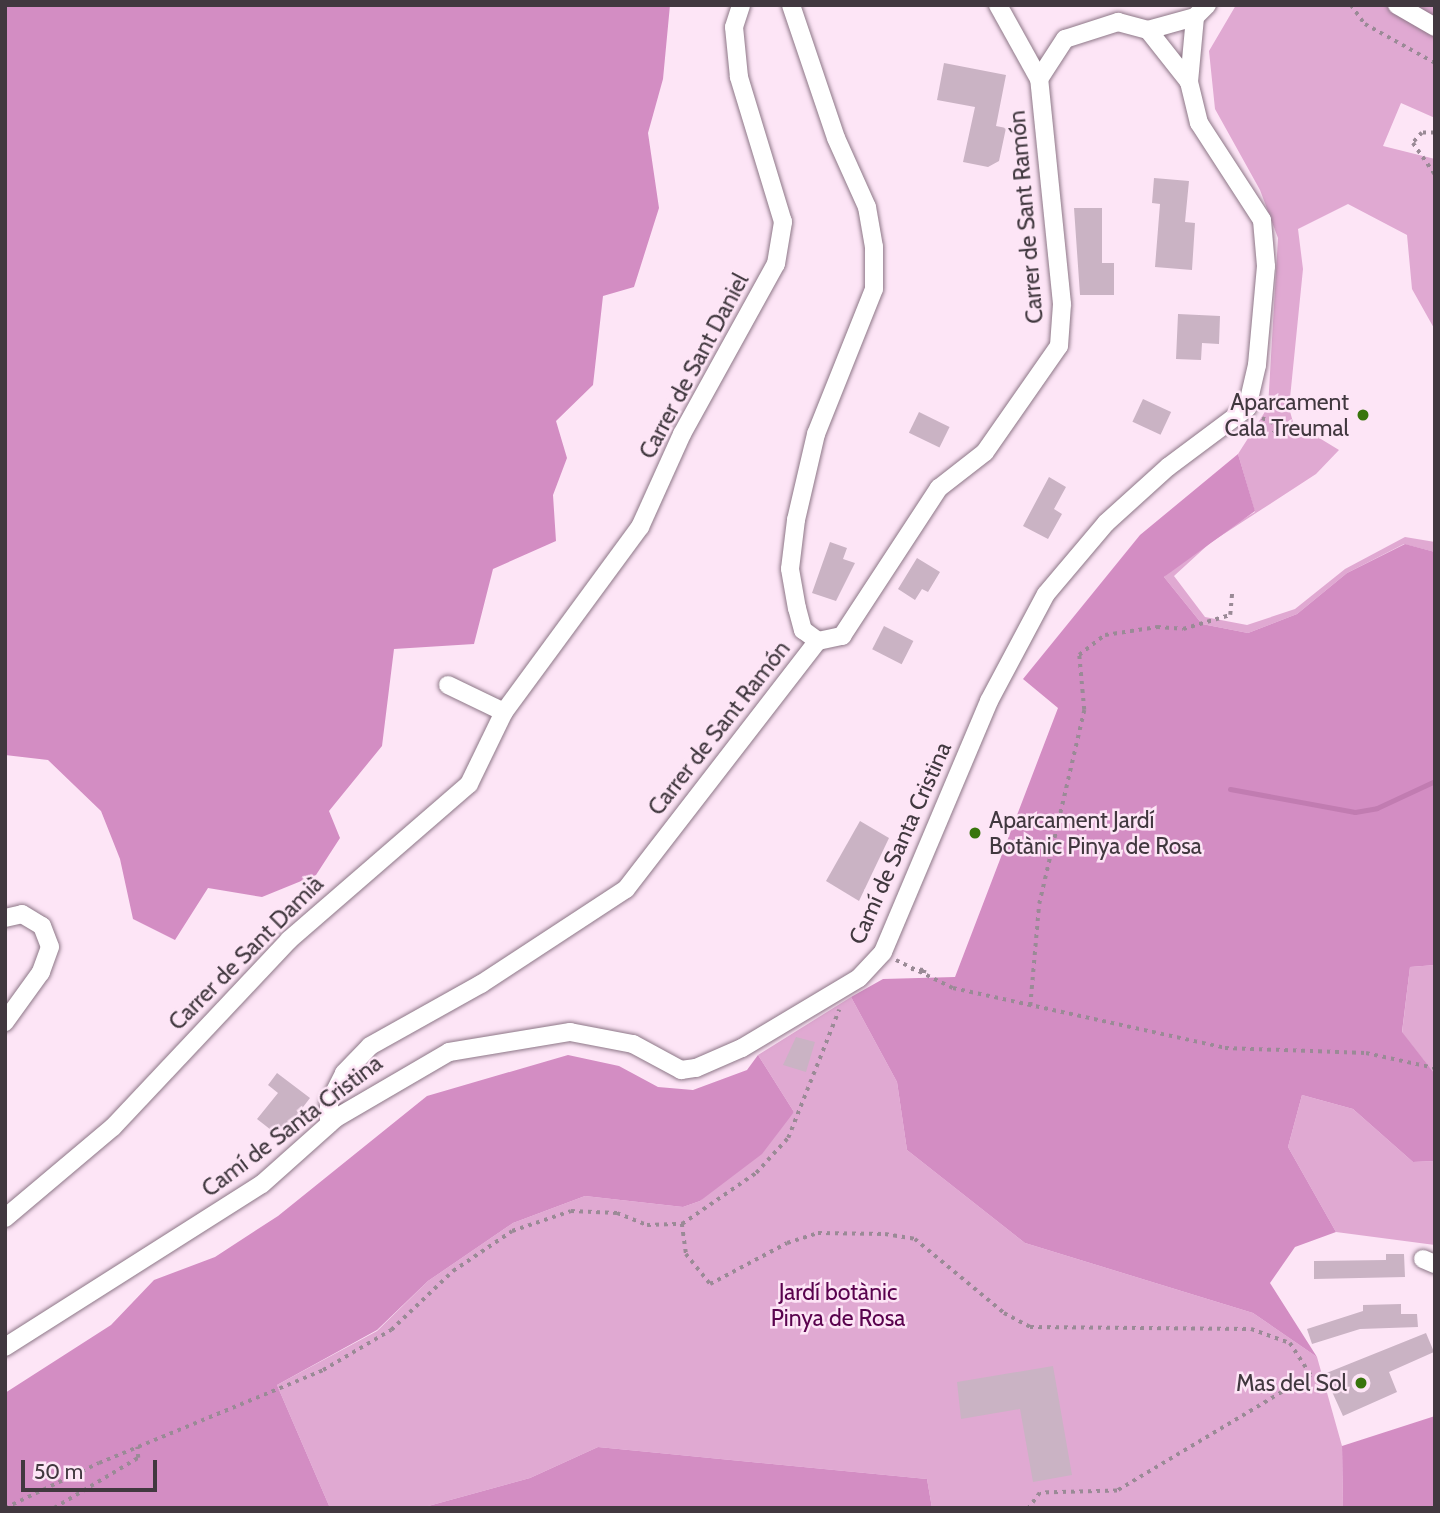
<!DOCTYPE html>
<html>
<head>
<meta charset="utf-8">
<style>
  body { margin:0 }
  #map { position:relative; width:1440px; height:1513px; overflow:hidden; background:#fde5f6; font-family:Cabin,sans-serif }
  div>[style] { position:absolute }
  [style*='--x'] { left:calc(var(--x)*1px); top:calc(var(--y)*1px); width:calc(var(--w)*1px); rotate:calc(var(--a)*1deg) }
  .green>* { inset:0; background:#e0a9d2 }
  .forest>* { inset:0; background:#d38dc3 }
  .stream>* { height:5px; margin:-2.5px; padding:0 2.5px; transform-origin:2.5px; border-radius:2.5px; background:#c17cb1 }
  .building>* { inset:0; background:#cab3c4; transform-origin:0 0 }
  .path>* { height:3.5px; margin-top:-1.75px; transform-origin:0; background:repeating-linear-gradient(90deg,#9a8a96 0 3.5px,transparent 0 8.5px) }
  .roads { filter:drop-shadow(0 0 2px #8d7787) drop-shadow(0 0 2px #8d7787) }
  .minor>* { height:18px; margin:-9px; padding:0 9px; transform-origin:9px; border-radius:9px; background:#fff }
  .dots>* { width:19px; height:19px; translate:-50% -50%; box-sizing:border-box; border:4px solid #fde5f6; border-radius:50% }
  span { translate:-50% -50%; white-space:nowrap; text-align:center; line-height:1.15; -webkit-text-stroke:5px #fde5f6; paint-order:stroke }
  .street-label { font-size:23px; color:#41383f }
  .poi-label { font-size:23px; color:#41383f }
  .right { translate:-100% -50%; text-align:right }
  .left { translate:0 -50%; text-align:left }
  .park-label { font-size:23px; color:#5a034e }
  .frame { position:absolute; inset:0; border:7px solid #41383f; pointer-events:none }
  .scale { position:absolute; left:21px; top:1460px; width:136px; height:32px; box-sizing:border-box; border:4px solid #41383f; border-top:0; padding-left:9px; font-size:21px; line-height:24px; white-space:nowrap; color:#41383f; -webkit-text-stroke:5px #fde5f6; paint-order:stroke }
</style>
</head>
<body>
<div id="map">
  <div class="green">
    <i style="clip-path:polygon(1236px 5px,1435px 5px,1435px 118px,1401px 103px,1383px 146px,1435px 159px,1435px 330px,1412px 289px,1407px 235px,1348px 204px,1298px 229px,1303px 269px,1289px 408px,1293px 422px,1339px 450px,1316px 474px,1210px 543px,1174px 576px,1205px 617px,1247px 625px,1295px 609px,1345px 569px,1405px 537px,1435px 542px,1435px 552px,1404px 544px,1347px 573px,1297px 614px,1248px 633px,1202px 624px,1164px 577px,1207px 541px,1255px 512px,1238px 454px,1268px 407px,1278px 238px,1260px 190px,1215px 109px,1209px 51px)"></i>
    <i style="clip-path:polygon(1435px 965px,1435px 1074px,1402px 1033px,1410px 967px)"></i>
    <i style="clip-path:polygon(851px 997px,897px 1082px,907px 1150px,1025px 1243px,1253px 1313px,1317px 1357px,1342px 1446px,1343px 1508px,932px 1508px,927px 1479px,598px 1447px,530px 1478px,421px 1508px,330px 1508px,277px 1385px,377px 1331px,428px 1281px,513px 1223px,585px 1196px,683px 1207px,700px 1201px,794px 1112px,758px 1055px)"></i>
    <i style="clip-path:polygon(1302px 1095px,1353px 1109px,1413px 1162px,1435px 1161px,1435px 1245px,1336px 1232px,1288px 1147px)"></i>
  </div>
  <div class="forest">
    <i style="clip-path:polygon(5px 5px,670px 5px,663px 79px,648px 133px,659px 208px,634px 287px,603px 296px,593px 385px,556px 421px,567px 458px,553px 495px,556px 541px,493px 569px,474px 644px,394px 649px,382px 746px,329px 811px,340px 838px,316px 875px,262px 897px,208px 888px,175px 940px,133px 919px,120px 859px,101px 811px,48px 760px,5px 755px)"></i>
    <i style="clip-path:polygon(1238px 454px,1255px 511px,1164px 577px,1202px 624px,1248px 633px,1297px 614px,1347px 573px,1405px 544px,1435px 552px,1435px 965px,1410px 967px,1402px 1032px,1435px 1074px,1435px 1161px,1413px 1162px,1353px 1109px,1302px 1095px,1288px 1147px,1336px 1232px,1295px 1247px,1270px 1283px,1317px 1357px,1253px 1313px,1025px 1243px,907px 1150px,897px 1082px,851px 997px,883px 979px,955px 977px,1058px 708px,1023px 679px,1140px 535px)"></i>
    <i style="clip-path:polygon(568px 1055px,619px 1066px,658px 1087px,693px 1090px,747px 1070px,758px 1055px,794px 1112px,762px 1154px,700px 1201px,683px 1207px,585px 1196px,513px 1223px,428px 1281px,377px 1330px,277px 1385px,330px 1508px,5px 1508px,5px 1393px,111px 1325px,154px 1280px,215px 1257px,278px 1216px,427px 1096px)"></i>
    <i style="clip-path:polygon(1435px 1416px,1435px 1508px,1343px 1508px,1342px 1446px)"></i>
    <i style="clip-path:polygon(598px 1447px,927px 1479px,932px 1508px,421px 1508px,530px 1478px)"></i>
  </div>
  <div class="stream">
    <i style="--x:1230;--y:789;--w:127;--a:10.4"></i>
    <i style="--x:1355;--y:812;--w:22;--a:-10"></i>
    <i style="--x:1377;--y:808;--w:64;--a:-25"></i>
  </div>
  <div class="building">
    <i style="clip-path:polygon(944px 63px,1006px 75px,996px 126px,1006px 128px,999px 161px,988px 167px,963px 162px,975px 107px,937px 100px)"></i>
    <i style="clip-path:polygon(1154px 178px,1189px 181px,1185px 222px,1195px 223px,1192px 270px,1155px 267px,1160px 204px,1152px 203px)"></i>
    <i style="clip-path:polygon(1074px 208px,1102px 208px,1102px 263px,1114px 263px,1114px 295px,1080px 295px)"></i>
    <i style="clip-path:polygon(1178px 314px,1220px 316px,1219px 344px,1202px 343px,1201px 360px,1176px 359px)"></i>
    <i style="left:1143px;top:399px;width:31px;height:25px;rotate:25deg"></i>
    <i style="left:919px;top:412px;width:34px;height:23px;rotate:26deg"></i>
    <i style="clip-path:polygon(1049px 477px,1066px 487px,1054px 509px,1062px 514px,1048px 539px,1023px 526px)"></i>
    <i style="clip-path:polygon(830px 542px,847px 548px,843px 559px,855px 563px,836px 601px,812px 593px)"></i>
    <i style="clip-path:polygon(917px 558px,940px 572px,928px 592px,922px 589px,915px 600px,898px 589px)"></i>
    <i style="left:884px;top:626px;width:33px;height:26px;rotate:27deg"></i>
    <i style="clip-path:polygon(860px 821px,889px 838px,859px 901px,826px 881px)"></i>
    <i style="clip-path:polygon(796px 1037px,815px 1042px,806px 1072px,783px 1065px)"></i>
    <i style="clip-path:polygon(277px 1073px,310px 1098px,280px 1137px,257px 1119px,278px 1093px,268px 1085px)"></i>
    <i style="clip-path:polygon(1386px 1254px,1404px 1254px,1405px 1277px,1314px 1279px,1314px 1261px,1386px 1260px)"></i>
    <i style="clip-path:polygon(1401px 1304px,1401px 1314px,1417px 1314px,1418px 1327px,1360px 1329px,1312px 1344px,1307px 1329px,1363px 1311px,1363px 1305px)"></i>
    <i style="clip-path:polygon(1426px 1333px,1434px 1352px,1389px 1372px,1397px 1392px,1343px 1416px,1324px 1374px)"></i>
    <i style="clip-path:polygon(1053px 1366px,1072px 1475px,1033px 1482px,1020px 1409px,961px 1419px,957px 1382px)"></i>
  </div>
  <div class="path">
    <i style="--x:1351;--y:5;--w:24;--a:54"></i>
    <i style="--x:1365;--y:24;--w:80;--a:29.1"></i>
    <i style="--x:1435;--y:133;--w:13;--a:180"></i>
    <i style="--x:1422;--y:133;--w:13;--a:132"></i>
    <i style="--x:1413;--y:143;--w:38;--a:55"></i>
    <i style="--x:1262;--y:418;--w:17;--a:24"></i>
    <i style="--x:1278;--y:425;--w:9;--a:117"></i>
    <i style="--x:896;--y:960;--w:64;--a:26.2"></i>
    <i style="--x:953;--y:988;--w:279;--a:12.4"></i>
    <i style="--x:1225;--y:1048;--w:141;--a:2"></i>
    <i style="--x:1366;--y:1053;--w:71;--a:12.3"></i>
    <i style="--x:911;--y:969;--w:14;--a:4"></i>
    <i style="--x:925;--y:970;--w:5;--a:112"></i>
    <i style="--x:1030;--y:1006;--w:102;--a:-85"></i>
    <i style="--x:1039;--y:904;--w:199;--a:-76.9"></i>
    <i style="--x:1084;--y:710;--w:55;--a:-95.2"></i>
    <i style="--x:1079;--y:655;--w:33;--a:-38"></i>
    <i style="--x:1105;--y:635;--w:53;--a:-8.7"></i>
    <i style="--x:1157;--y:627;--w:26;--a:4"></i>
    <i style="--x:1183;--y:629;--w:49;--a:-16.6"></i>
    <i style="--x:1230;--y:615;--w:21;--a:-85"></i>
    <i style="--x:682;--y:1224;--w:30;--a:82"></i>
    <i style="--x:686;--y:1254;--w:38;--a:51"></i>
    <i style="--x:710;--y:1284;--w:87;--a:-28"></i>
    <i style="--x:787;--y:1243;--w:33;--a:-18"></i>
    <i style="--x:818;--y:1233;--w:67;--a:0.9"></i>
    <i style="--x:885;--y:1234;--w:30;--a:9"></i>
    <i style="--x:915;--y:1239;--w:116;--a:39.7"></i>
    <i style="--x:1004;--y:1313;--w:30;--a:28"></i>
    <i style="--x:1030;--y:1327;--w:221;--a:0.5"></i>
    <i style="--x:1251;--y:1329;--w:41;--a:19.7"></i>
    <i style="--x:1290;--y:1343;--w:38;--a:57"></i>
    <i style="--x:1311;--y:1375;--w:226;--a:149.1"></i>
    <i style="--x:1117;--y:1491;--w:77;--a:178.5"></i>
    <i style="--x:1040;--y:1493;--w:19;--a:126"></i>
    <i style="--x:5;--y:1508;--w:104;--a:-25.6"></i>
    <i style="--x:99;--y:1463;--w:243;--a:-22.5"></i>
    <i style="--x:323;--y:1370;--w:79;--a:-30.5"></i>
    <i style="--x:391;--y:1330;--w:86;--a:-43.6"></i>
    <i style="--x:453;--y:1271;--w:71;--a:-34.1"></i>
    <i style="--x:512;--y:1231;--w:62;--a:-18.7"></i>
    <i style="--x:571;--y:1211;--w:46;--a:2.5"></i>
    <i style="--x:617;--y:1213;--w:32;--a:22"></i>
    <i style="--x:647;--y:1225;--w:35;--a:-2"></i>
    <i style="--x:682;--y:1224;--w:90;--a:-34.6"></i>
    <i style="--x:756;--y:1173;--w:47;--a:-47.6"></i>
    <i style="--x:788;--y:1138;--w:138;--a:-68.3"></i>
    <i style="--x:54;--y:1508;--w:98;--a:-30.8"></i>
    <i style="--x:138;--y:1458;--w:11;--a:-95"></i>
  </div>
  <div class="roads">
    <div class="minor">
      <i style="--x:791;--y:5;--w:140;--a:71.3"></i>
      <i style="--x:836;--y:138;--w:76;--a:65.8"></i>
      <i style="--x:867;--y:207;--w:41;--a:80.1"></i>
      <i style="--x:874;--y:247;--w:42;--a:90"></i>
      <i style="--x:874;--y:289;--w:156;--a:111.8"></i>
      <i style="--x:816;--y:434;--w:88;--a:103.1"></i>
      <i style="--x:796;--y:520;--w:49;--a:97"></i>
      <i style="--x:790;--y:569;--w:40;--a:80"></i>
      <i style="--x:797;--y:608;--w:23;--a:75"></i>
      <i style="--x:803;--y:630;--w:19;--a:36"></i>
      <i style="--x:1397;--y:5;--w:44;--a:30.1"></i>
      <i style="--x:1148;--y:30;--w:66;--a:51.7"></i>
      <i style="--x:1039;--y:79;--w:48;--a:-57"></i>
      <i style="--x:1065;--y:39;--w:56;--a:-17.8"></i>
      <i style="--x:1118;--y:22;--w:31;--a:15"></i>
      <i style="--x:1148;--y:30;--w:49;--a:-15.5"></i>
      <i style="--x:448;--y:685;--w:62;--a:25.7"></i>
      <i style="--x:5;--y:918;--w:17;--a:-13"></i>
      <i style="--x:22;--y:914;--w:23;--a:31"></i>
      <i style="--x:42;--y:926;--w:22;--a:69"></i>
      <i style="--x:50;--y:947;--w:27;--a:110"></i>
      <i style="--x:41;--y:972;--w:62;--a:125.8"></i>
      <i style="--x:329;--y:1124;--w:21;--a:-90"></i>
      <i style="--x:329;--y:1103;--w:34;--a:-63"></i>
      <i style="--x:344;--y:1073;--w:37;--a:-46"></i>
      <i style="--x:370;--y:1046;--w:127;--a:-29.2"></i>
      <i style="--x:481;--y:984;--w:173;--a:-33.2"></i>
      <i style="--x:626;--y:889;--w:314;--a:-52.3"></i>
      <i style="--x:818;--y:641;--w:25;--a:-12"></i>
      <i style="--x:842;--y:636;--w:177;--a:-56.8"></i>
      <i style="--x:939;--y:488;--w:58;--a:-38"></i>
      <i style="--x:985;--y:452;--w:129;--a:-55.1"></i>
      <i style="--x:1059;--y:346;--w:42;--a:-85.9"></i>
      <i style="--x:1062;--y:304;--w:226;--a:-95.8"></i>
      <i style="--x:1039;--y:79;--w:85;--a:-119"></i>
      <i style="--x:5;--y:1218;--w:141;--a:-40.1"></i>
      <i style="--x:113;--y:1127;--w:257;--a:-46.7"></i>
      <i style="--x:289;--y:940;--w:238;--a:-40.9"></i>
      <i style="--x:469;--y:784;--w:80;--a:-64.1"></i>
      <i style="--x:504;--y:712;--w:230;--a:-53.7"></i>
      <i style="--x:640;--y:527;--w:102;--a:-65.7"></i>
      <i style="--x:682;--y:434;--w:194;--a:-61.1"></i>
      <i style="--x:776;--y:264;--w:43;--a:-80.5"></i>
      <i style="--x:783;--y:222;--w:152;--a:-106.9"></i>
      <i style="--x:739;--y:77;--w:50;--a:-95.7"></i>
      <i style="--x:734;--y:27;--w:23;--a:-72"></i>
      <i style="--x:1423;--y:1259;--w:13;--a:23"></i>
      <i style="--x:5;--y:1347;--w:304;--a:-32.4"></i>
      <i style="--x:262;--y:1184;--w:99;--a:-41.7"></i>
      <i style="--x:336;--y:1118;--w:131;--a:-30.3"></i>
      <i style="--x:449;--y:1052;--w:123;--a:-9.4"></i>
      <i style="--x:570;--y:1032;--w:64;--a:10.8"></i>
      <i style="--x:633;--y:1044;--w:55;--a:28.4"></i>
      <i style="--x:681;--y:1070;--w:15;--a:-8"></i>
      <i style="--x:696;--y:1068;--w:50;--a:-23.5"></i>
      <i style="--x:742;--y:1048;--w:136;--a:-30.9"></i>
      <i style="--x:859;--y:978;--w:35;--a:-47"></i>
      <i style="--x:883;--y:952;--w:272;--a:-67.1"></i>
      <i style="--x:989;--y:701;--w:121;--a:-62"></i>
      <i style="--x:1046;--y:594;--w:93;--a:-49.8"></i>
      <i style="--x:1106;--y:523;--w:84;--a:-42.1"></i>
      <i style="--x:1168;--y:467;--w:99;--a:-36.8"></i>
      <i style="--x:1247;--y:408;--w:44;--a:-76.9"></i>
      <i style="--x:1257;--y:365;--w:99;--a:-84.8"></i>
      <i style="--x:1266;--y:266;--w:46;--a:-95"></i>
      <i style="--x:1262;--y:220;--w:116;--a:-123"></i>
      <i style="--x:1199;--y:123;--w:42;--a:-103.7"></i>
      <i style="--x:1189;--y:82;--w:65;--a:-84.7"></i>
      <i style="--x:1195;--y:17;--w:17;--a:-45"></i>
    </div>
  </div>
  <div class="dots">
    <i style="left:1363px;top:415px;background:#38750c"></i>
    <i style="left:975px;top:833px;background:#38750c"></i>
    <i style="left:1361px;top:1383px;background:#38750c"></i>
  </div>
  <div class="street-label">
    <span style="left:1026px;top:217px;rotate:-95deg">Carrer de Sant Ramón</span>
    <span style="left:694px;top:366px;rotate:-62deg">Carrer de Sant Daniel</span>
    <span style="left:719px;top:728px;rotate:-52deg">Carrer de Sant Ramón</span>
    <span style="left:900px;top:843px;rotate:-66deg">Camí de Santa Cristina</span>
    <span style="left:246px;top:953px;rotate:-45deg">Carrer de Sant Damià</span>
    <span style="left:292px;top:1126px;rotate:-37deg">Camí de Santa Cristina</span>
  </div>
  <div class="poi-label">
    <span class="right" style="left:1349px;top:415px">Aparcament<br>Cala Treumal</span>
    <span class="left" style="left:989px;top:833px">Aparcament Jardí<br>Botànic Pinya de Rosa</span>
    <span class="right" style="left:1347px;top:1383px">Mas del Sol</span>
  </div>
  <div class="park-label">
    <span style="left:838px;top:1305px">Jardí botànic<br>Pinya de Rosa</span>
  </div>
  <div class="frame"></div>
  <div class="scale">50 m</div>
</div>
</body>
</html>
